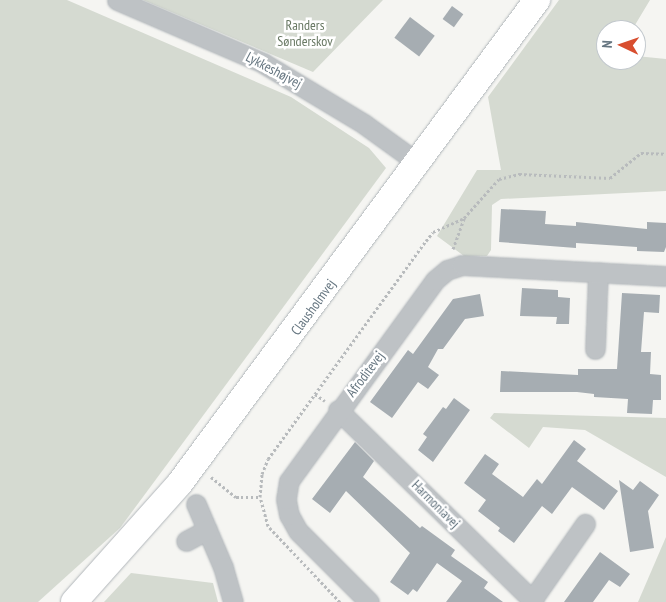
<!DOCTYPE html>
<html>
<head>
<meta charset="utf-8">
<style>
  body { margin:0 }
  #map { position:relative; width:666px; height:602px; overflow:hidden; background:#f5f5f2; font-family:"PT Sans Narrow",sans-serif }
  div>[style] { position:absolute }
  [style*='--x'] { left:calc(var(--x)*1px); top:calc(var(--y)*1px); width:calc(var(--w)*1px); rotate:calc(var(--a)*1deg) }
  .green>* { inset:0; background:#d5dad1 }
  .building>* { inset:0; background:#a6adb2; transform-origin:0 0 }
  .path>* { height:3px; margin-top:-1.5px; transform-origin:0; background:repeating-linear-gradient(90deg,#b8bbbd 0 2.5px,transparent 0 5px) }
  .roads { filter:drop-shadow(0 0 1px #b1b6ba) drop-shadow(0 0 1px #b1b6ba) }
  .street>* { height:19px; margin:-9.5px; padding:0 9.5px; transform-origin:9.5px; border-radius:9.5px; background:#bec2c5 }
  .secondary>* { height:26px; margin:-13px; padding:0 13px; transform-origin:13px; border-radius:13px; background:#fff }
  span { translate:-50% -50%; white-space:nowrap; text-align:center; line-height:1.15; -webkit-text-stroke:5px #fff; paint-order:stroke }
  .park-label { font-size:14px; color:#697964 }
  .street-label { font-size:14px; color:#667681 }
  .north { position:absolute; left:596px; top:20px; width:50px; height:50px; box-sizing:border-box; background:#fff; border:1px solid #c2c8cd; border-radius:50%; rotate:273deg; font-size:14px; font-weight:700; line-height:20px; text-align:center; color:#667681 }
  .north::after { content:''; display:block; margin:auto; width:18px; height:22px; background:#d84e2f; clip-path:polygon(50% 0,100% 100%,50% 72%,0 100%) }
</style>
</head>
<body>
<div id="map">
  <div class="green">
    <i style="clip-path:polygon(0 0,67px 0,291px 97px,369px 148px,386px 168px,120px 528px,38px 602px,0 602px)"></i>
    <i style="clip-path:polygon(143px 0,383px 0,313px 72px)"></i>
    <i style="clip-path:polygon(559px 0,650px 0,632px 30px,606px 30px,606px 60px,636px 60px,636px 56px,666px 59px,666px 191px,501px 199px,492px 205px,491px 250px,487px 256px,464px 256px,437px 236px,477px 170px,501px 170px,488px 97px)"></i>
    <i style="clip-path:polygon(494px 413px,666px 418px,666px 477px,585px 430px,543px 427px,529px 448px,490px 418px)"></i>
    <i style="clip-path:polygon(666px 537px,666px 602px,638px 602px)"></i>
    <i style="clip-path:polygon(131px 573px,213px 583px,218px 602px,104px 602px)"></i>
  </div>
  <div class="building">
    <i style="left:452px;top:6px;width:14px;height:16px;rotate:36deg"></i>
    <i style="left:410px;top:17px;width:31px;height:26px;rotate:37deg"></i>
    <i style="clip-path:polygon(501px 209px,546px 211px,545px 224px,576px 226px,576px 222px,647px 229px,647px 222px,666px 223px,666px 247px,664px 252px,637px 251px,637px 247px,576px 243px,576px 248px,499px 242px)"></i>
    <i style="clip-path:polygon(522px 288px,558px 290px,558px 297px,570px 298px,569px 324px,556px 324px,557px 317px,520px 316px)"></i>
    <i style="clip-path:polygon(622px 293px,660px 295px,659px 313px,644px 312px,641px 352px,651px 352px,650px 374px,661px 375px,661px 400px,653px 400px,652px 414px,627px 413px,628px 399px,594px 397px,594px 394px,577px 392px,500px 392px,501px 371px,578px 375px,578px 369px,617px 369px)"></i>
    <i style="clip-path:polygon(480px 294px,484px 316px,465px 319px,443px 349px,438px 349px,428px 367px,439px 375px,428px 389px,418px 382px,392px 418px,370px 402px,408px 350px,413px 354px,453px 299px)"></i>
    <i style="clip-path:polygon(454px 398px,470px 410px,433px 462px,418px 450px,427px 437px,423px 434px,443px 407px,446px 409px)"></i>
    <i style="clip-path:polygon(574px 440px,586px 449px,577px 461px,618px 491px,604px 510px,572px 487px,552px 514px,542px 506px,514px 543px,498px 531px,500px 528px,478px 511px,486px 500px,464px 483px,485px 454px,499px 464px,492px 474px,523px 497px,537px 479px,542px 484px)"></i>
    <i style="clip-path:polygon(355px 442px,374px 461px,363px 477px,420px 528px,422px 526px,455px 550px,451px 556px,488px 582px,484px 588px,503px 602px,446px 602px,462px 581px,437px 563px,417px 592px,413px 589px,408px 595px,390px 582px,410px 553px,346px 491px,330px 513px,312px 499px)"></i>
    <i style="clip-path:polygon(619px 480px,633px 490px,640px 481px,659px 495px,648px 511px,654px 548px,630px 552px)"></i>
    <i style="clip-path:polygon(600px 552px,630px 574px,620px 587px,609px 580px,593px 602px,564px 602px)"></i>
  </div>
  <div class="path">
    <i style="--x:453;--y:249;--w:33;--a:-70"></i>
    <i style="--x:464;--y:218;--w:52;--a:-48.1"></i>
    <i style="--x:499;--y:179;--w:21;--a:-14"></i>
    <i style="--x:519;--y:174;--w:91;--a:2.5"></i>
    <i style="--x:610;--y:178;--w:40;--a:-39"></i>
    <i style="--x:641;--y:153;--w:25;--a:2"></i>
    <i style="--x:315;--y:394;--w:12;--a:35"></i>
    <i style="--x:211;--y:477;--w:32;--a:39"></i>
    <i style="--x:236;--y:497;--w:24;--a:0"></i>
    <i style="--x:340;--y:602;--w:105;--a:-133.5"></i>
    <i style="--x:268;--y:526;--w:30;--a:-105"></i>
    <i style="--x:260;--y:497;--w:23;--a:-85"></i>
    <i style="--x:262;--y:474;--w:16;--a:-68"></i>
    <i style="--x:268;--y:459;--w:269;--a:-54.1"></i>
    <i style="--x:426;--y:241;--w:11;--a:-52"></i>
    <i style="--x:433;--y:232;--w:34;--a:-24"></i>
  </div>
  <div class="roads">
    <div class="street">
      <i style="--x:117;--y:0;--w:159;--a:23.3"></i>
      <i style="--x:263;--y:63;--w:118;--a:31.1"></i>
      <i style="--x:364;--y:124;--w:67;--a:35.8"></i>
      <i style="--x:595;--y:349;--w:77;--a:-87.8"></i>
      <i style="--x:338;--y:410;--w:274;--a:44.4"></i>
      <i style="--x:196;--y:504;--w:69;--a:66.8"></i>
      <i style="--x:223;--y:567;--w:36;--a:74"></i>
      <i style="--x:186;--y:541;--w:24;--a:-28"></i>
      <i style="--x:532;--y:600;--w:93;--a:-55.1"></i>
      <i style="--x:369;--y:602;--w:100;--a:-135"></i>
      <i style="--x:298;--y:531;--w:18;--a:-119"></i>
      <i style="--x:289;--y:515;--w:16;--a:-101"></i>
      <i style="--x:286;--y:499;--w:18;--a:-81"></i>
      <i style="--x:289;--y:481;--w:248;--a:-54"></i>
      <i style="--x:435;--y:280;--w:16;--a:-40"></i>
      <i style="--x:447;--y:270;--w:16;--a:-18"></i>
      <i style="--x:462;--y:265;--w:204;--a:3.1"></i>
    </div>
    <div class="secondary">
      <i style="--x:74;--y:602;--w:159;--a:-48.3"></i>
      <i style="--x:180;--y:483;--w:601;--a:-53.53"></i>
    </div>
  </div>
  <div class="park-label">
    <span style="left:305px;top:33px">Randers<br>Sønderskov</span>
  </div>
  <div class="street-label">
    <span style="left:274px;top:70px;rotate:28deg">Lykkeshøjvej</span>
    <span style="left:313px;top:307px;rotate:-54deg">Clausholmvej</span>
    <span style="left:365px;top:374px;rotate:-53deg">Afroditevej</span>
    <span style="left:436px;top:504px;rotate:45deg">Harmoniavej</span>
  </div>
  <div class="north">N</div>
</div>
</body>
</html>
